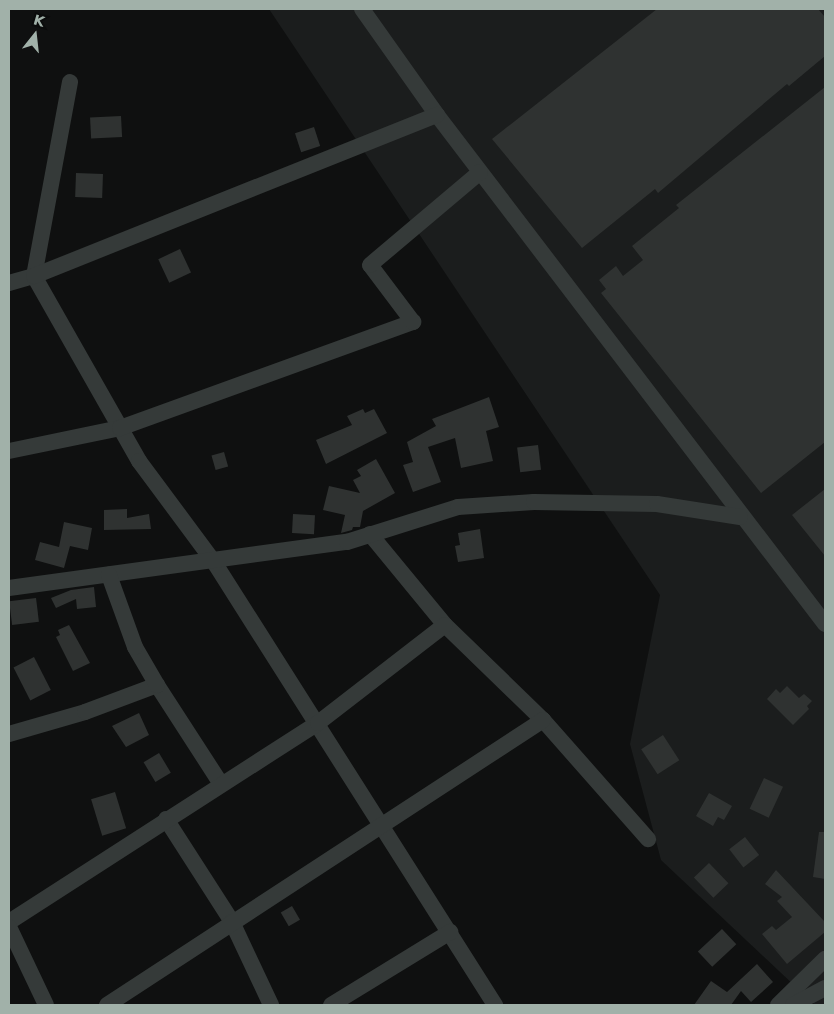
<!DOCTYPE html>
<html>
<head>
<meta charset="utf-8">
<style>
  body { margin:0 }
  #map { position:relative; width:834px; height:1014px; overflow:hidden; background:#0f1010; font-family:"DejaVu Sans",sans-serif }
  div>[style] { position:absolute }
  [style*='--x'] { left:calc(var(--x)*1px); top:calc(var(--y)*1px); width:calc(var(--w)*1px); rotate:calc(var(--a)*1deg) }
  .built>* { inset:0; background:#1b1d1d }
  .building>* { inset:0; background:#2f3231; transform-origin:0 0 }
  .minor>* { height:16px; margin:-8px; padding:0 8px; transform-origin:8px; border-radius:8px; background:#353a39 }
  span { translate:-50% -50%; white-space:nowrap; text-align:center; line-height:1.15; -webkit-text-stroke:4px #0a0b0b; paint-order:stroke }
  .frame { position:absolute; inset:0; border:10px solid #a1b1a9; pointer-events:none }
  .north { position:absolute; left:10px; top:10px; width:50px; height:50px; -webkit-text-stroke:4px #0a0b0b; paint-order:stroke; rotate:16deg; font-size:14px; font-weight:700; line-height:20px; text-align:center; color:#a1b1a9 }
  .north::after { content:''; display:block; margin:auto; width:18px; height:22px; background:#a1b1a9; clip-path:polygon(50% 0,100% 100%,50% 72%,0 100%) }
</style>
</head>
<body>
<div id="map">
  <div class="built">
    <i style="clip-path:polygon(269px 9px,825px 9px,825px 1005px,815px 1005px,661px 860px,630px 744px,660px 595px)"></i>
  </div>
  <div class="building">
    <i style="clip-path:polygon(657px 9px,818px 9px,825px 17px,825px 56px,789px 86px,787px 84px,658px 193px,655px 189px,582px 248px,492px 139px)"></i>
    <i style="clip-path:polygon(825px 87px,825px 442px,761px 493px,601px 293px,606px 289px,599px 280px,616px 266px,623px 276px,643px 260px,632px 246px,679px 208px,676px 205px)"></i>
    <i style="left:121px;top:116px;width:21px;height:31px;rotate:87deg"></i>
    <i style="left:314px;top:127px;width:20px;height:20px;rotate:72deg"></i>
    <i style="left:76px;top:173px;width:27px;height:24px;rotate:2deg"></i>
    <i style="left:180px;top:249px;width:26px;height:24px;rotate:65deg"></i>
    <i style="clip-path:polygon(489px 397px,499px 427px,486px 431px,493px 461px,461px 468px,455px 438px,428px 447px,441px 482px,413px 492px,403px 465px,413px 462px,407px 442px,436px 426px,432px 419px)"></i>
    <i style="clip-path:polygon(363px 409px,365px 413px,374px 409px,387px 433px,326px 464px,316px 440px,352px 425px,347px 416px)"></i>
    <i style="left:538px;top:445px;width:25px;height:21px;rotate:83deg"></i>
    <i style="left:224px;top:452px;width:15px;height:13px;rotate:74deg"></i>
    <i style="clip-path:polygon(376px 459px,395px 493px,363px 511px,360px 527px,353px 527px,352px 530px,341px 533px,345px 515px,323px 510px,329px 486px,360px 493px,353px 480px,361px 476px,357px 470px)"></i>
    <i style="clip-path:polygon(825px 489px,825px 556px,792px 515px)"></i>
    <i style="clip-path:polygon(127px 509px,127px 518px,149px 514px,151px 529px,104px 530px,104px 510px)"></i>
    <i style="left:293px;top:514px;width:22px;height:19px;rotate:3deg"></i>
    <i style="clip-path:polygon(64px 522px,92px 528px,88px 550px,70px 546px,64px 568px,35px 560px,40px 542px,59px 547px)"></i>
    <i style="clip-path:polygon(480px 529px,484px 558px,458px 562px,455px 546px,460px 545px,458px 533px)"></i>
    <i style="clip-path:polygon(94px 587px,96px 607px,77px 609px,76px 599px,56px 608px,51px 598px,71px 590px)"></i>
    <i style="left:36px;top:598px;width:24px;height:27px;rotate:83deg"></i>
    <i style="clip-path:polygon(69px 625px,90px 663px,73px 671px,56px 637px,60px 635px,58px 630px)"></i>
    <i style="left:34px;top:657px;width:37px;height:23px;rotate:63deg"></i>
    <i style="clip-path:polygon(787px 686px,799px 698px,804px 694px,812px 701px,807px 706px,809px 709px,793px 725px,767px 699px,776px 689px,780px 693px)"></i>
    <i style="clip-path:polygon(139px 713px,149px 735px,126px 747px,112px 726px)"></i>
    <i style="left:663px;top:735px;width:30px;height:26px;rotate:57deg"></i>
    <i style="left:159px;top:753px;width:23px;height:18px;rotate:59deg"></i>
    <i style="left:764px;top:778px;width:21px;height:34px;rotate:25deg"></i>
    <i style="left:115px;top:792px;width:38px;height:25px;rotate:73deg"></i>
    <i style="clip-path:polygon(709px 793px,732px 806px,724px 820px,718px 817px,713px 826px,696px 816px)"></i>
    <i style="clip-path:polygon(819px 832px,825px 832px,825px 879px,813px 877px)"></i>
    <i style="left:745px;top:837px;width:23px;height:20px;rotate:52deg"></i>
    <i style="left:709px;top:863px;width:28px;height:21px;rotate:46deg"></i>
    <i style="clip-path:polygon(776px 870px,825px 922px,825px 932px,787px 964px,762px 934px,772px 926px,776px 930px,792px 917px,777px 901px,782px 897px,765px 884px)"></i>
    <i style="left:292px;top:906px;width:16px;height:13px;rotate:60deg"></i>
    <i style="left:722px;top:929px;width:21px;height:33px;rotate:47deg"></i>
    <i style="clip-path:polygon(757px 964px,773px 982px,751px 1002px,741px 991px,731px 1005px,694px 1005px,711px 981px,727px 992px)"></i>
  </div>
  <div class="minor">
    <i style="--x:362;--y:9;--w:130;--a:54.7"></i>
    <i style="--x:437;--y:115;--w:640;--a:52.68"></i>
    <i style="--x:70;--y:82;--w:197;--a:100.5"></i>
    <i style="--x:34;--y:276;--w:213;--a:60.4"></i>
    <i style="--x:139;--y:461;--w:126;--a:53.4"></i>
    <i style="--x:214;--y:562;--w:525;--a:57.61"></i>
    <i style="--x:9;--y:283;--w:26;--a:-16"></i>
    <i style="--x:34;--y:276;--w:434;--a:-21.8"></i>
    <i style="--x:9;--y:451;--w:113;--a:-11.7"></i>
    <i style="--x:120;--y:428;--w:312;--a:-19.9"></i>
    <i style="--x:413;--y:322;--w:71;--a:-127"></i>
    <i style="--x:370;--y:265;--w:144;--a:-40.2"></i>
    <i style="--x:370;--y:534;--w:118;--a:50.5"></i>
    <i style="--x:445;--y:625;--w:136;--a:44.1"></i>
    <i style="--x:543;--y:720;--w:159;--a:48.6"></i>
    <i style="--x:9;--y:588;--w:341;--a:-7.8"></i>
    <i style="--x:347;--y:542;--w:116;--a:-17.5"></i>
    <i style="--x:458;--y:507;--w:76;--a:-3.8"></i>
    <i style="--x:534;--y:502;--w:123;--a:0.9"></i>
    <i style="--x:657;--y:504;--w:84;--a:8.9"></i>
    <i style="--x:157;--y:685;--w:118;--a:57.1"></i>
    <i style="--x:9;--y:734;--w:79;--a:-16.1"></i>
    <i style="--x:85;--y:712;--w:77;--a:-20.6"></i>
    <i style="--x:157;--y:685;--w:44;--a:-120.1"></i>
    <i style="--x:135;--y:647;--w:77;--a:-109.9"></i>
    <i style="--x:166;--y:819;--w:122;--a:57.3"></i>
    <i style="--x:232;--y:922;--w:92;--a:64.8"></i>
    <i style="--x:9;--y:922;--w:368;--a:-32.8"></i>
    <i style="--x:318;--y:723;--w:160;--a:-37.7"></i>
    <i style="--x:9;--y:927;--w:86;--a:64.6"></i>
    <i style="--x:107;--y:1005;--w:521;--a:-33.17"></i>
    <i style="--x:331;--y:1005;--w:140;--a:-31.5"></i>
    <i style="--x:778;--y:1005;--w:66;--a:-44.4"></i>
    <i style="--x:793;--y:1005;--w:36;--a:-28"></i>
  </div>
  <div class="frame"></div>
  <div class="north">K</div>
</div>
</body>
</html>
